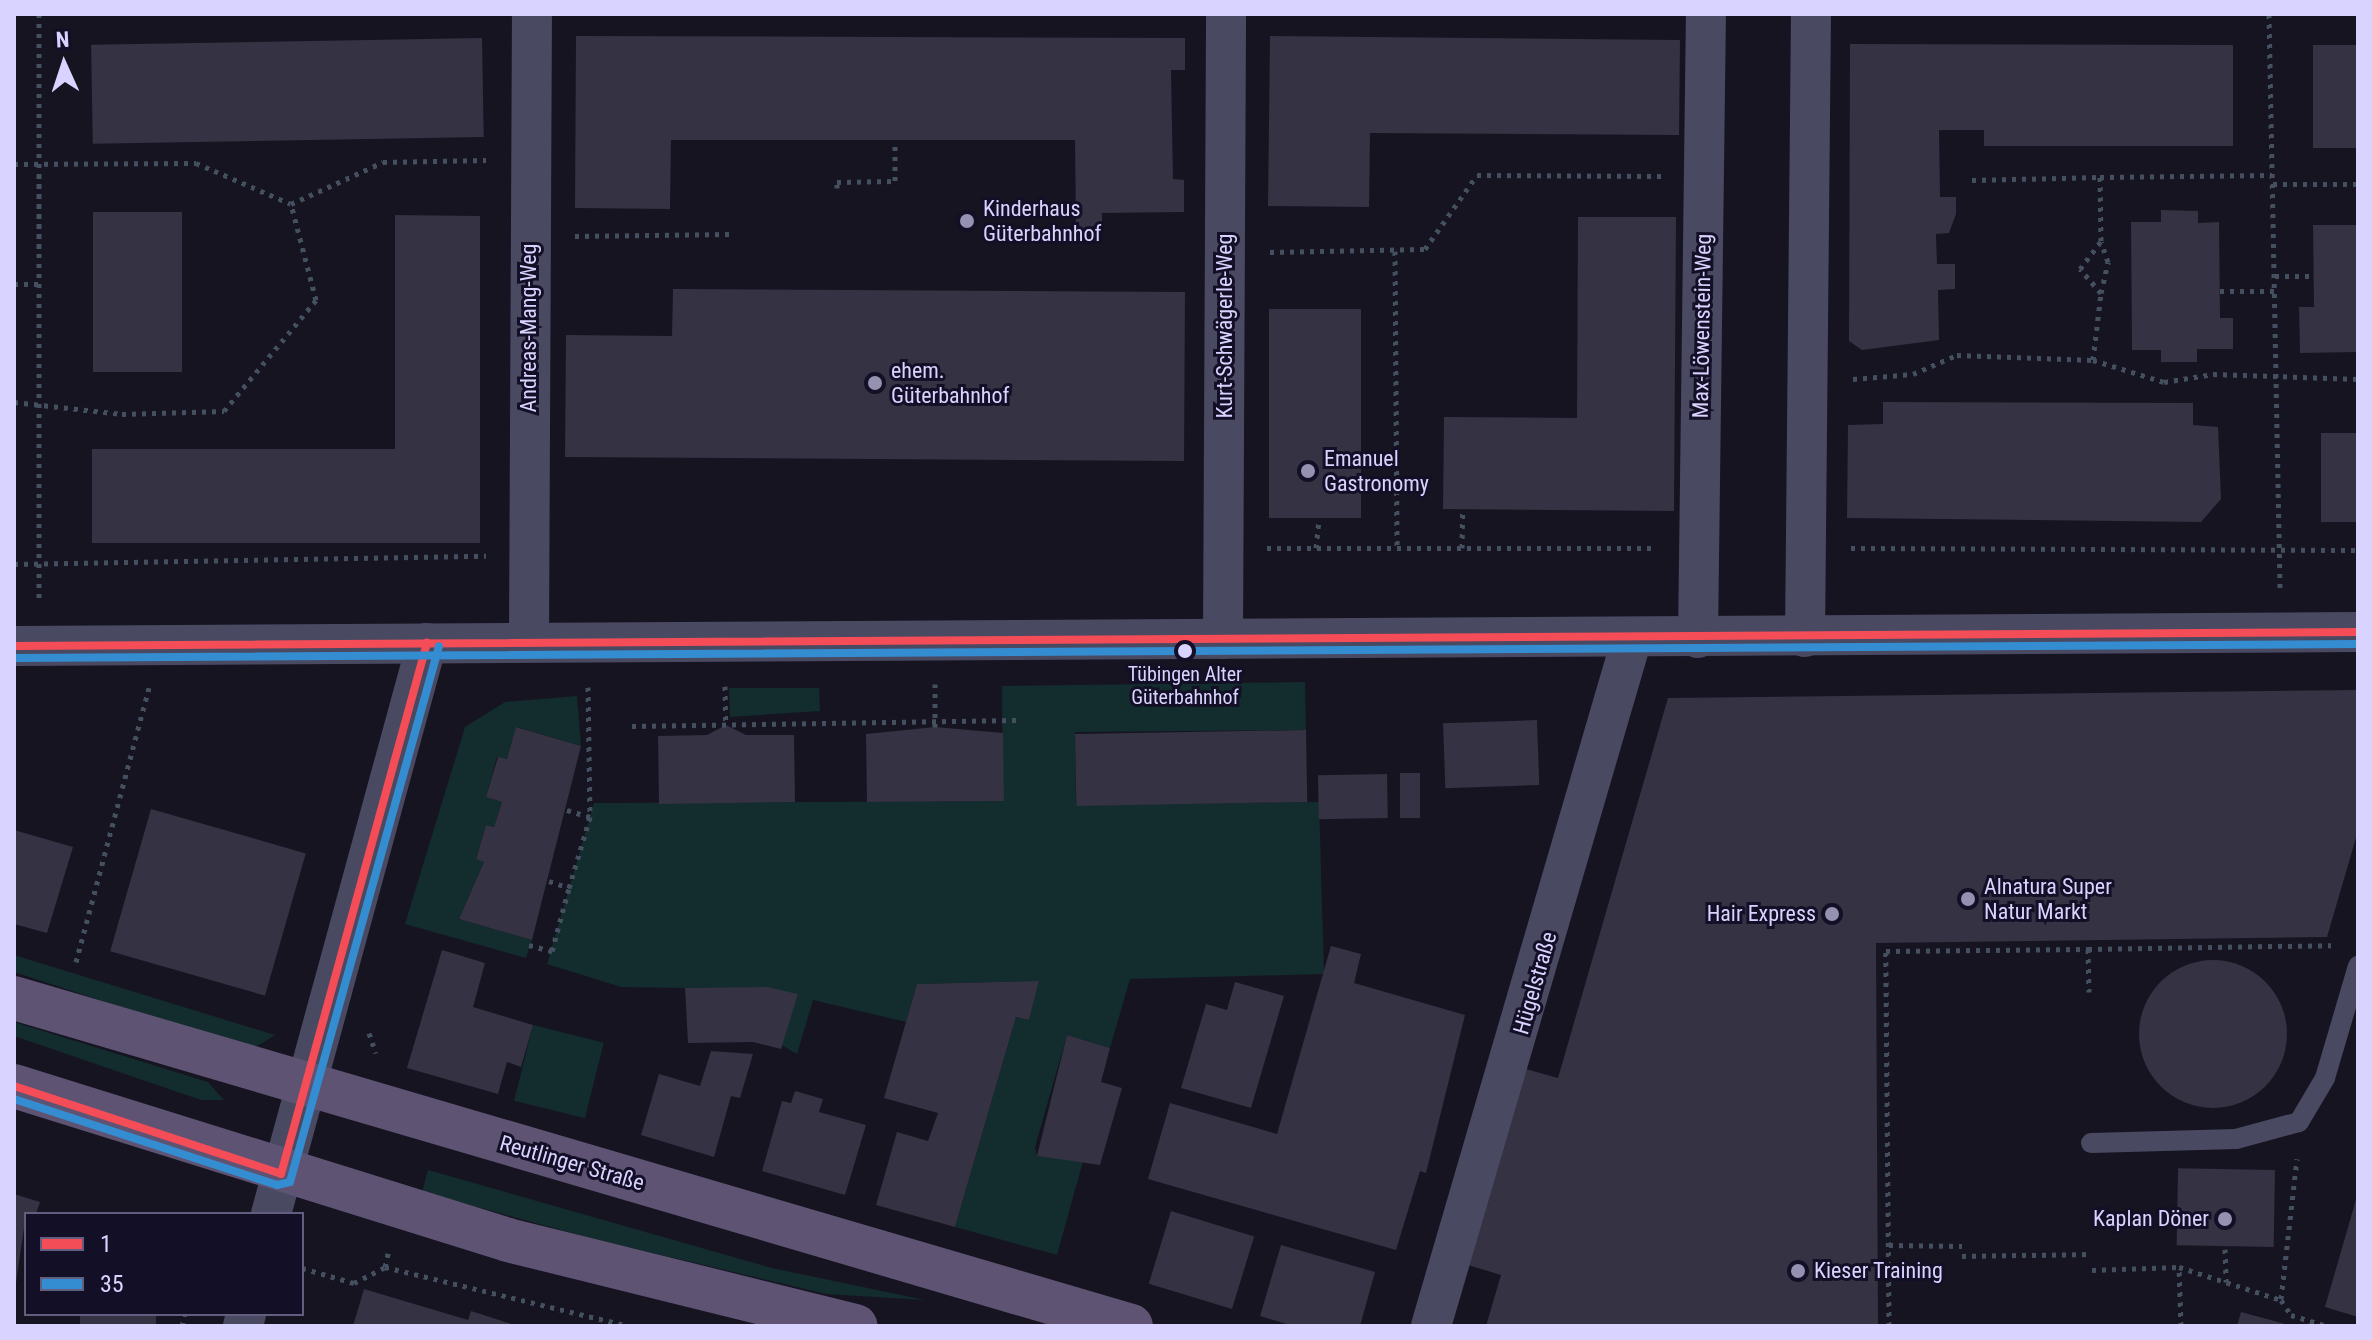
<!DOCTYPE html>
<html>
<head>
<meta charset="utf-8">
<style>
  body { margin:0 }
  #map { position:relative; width:2372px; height:1340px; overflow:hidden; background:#161421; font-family:"Roboto Condensed",sans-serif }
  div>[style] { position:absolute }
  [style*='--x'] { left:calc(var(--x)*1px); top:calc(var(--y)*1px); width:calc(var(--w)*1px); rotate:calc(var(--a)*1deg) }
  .green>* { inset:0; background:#132c2d; transform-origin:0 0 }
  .building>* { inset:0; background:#343243; transform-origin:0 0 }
  .round { border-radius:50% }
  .path>* { height:5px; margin-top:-2.5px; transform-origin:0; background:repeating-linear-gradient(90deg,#44505f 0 4px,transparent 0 10px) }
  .lane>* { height:20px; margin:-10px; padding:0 10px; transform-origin:10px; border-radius:10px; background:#4a4962 }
  .street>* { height:40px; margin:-20px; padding:0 20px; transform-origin:20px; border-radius:20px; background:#4a4962 }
  .primary>* { height:44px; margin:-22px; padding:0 22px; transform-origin:22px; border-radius:22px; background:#5e5373 }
  .bus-1>* { height:8px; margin:-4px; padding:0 4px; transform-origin:4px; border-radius:4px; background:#f44d58 }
  .bus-2>* { height:8px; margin:-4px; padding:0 4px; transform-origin:4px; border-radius:4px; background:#348dd1 }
  .dots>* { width:22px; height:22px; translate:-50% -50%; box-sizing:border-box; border:4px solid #130f26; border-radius:50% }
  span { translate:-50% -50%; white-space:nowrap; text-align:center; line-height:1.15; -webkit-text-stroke:6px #130f26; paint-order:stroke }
  .bus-label { font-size:20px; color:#d9d4ff }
  .poi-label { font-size:22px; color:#d9d4ff }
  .left { translate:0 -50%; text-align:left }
  .right { translate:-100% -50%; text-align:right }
  .street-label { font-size:22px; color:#d9d4ff }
  .frame { position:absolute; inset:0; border:16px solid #d9d4ff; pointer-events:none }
  .legend { position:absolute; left:24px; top:1212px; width:280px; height:104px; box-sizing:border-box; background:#130f26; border:2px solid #625e7d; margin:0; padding:10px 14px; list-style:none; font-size:24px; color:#d9d4ff }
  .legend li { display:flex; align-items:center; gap:16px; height:40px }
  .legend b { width:40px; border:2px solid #625e7d }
  .north { position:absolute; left:24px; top:24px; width:80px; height:80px; -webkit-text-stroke:6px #130f26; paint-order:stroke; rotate:357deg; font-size:22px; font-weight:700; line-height:32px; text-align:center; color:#d9d4ff }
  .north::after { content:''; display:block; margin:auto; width:28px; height:36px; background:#d9d4ff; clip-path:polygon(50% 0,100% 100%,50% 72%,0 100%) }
</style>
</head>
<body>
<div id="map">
  <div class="green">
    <i style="clip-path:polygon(1305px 682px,1306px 730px,1075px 732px,1076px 805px,1319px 802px,1324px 974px,1130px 979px,1110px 1048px,1067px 1035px,1035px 1147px,1037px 1156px,1083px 1161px,1057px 1255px,955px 1227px,1016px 1017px,1029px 1020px,1039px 981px,917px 984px,906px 1022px,813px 1000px,797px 1054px,685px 988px,621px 987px,547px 964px,594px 803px,1003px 801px,1002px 686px)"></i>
    <i style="clip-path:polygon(729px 688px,819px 688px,820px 711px,730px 717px)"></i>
    <i style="clip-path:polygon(577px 696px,581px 746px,517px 727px,507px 759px,497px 757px,486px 797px,502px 802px,494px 827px,486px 825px,476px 858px,484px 862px,459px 919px,532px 940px,526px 958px,405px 924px,465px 727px,505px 702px)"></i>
    <i style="clip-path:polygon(14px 955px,275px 1035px,254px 1048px,197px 1032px,14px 972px)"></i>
    <i style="clip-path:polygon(14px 1022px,208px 1082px,224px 1100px,201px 1100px,14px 1036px)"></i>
    <i style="left:533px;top:1025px;width:73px;height:78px;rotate:14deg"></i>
    <i style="clip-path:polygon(428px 1170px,772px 1268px,925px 1300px,826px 1294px,590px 1238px,422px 1192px)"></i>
  </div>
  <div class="building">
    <i style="clip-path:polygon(576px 36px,1185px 38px,1185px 70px,1171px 70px,1173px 179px,1184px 180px,1184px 212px,1102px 213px,1102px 230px,1076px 230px,1075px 140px,671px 140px,670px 209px,575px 208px)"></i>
    <i style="clip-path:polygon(1270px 36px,1680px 40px,1679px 135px,1370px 133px,1369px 207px,1268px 206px)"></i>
    <i style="left:482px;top:38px;width:99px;height:391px;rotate:89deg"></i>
    <i style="clip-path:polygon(1850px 44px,2233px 45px,2233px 146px,1984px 146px,1984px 130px,1939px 130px,1940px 197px,1956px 197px,1956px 214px,1949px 233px,1936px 234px,1937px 264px,1955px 264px,1955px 289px,1938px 290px,1939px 340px,1862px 350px,1849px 341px)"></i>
    <i style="left:2313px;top:45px;width:45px;height:103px"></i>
    <i style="clip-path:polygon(2161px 210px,2198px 211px,2198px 223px,2219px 222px,2220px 318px,2233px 318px,2233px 349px,2197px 349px,2197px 362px,2161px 362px,2161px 350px,2132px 350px,2131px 222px,2161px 222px)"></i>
    <i style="left:93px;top:212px;width:89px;height:160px"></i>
    <i style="clip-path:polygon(395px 215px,480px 216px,480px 543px,92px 543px,92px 449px,395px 449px)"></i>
    <i style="clip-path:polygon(1578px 217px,1676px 217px,1674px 511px,1443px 509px,1444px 417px,1577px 418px)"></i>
    <i style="clip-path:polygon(2313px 225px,2358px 225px,2358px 352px,2300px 353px,2299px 307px,2314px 307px)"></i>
    <i style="clip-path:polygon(673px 289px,1185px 292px,1184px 461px,565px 457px,566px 335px,672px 336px)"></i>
    <i style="left:1269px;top:309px;width:92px;height:209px"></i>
    <i style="clip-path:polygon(1883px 402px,2193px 403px,2193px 425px,2218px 427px,2221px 499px,2201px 522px,1847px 518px,1848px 425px,1883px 424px)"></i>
    <i style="left:2321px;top:433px;width:37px;height:89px"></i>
    <i style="clip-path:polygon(2358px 690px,2358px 831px,2327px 937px,1876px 943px,1878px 1326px,1486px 1326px,1501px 1275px,1468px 1265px,1526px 1069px,1558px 1078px,1668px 698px)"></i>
    <i style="left:1537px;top:720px;width:65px;height:94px;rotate:88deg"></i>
    <i style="clip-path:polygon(726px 725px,746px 735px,794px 735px,795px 802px,659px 804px,658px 736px,707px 735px)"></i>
    <i style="clip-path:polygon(516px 727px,581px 746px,532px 940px,459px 919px,484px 862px,476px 859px,486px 825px,494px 827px,502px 802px,486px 797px,498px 757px,507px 759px)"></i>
    <i style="clip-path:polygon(935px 727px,1003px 733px,1004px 801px,867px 802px,866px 734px)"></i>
    <i style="left:1306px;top:730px;width:72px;height:231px;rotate:89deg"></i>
    <i style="left:1400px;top:773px;width:20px;height:45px"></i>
    <i style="left:1387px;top:774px;width:44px;height:69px;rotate:89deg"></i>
    <i style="left:151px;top:809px;width:161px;height:148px;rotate:16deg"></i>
    <i style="clip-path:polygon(14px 830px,73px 847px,47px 933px,14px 924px)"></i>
    <i style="clip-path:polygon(1331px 946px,1361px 954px,1354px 983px,1465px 1015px,1426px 1173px,1420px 1171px,1396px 1250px,1148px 1179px,1170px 1103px,1277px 1134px)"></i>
    <i style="clip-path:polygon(442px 950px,485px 963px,473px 1007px,533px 1025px,521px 1067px,507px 1062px,498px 1094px,407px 1068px)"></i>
    <i class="round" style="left:2139px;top:960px;width:148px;height:148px"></i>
    <i style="clip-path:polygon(1039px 981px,1029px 1020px,1016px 1017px,955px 1227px,876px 1205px,897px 1132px,928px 1141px,938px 1113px,884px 1098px,917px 984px)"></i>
    <i style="clip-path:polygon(1235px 982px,1284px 996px,1251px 1108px,1181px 1088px,1206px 1004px,1227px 1010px)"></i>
    <i style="clip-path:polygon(767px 987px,798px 994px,781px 1049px,753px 1042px,688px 1043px,685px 988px)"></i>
    <i style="clip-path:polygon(1067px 1035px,1110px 1048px,1101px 1082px,1122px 1088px,1100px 1165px,1037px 1156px)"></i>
    <i style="clip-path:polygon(711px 1051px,753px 1054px,740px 1098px,731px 1096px,714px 1157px,641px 1135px,659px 1074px,700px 1086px)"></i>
    <i style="clip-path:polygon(795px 1091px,823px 1099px,819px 1112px,866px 1125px,845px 1195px,762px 1171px,782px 1101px,791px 1103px)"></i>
    <i style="left:2275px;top:1170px;width:77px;height:97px;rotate:91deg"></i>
    <i style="clip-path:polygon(14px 1194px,40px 1202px,36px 1214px,26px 1214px,15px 1290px)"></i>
    <i style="clip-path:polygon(2357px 1196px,2358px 1196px,2358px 1317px,2325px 1307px)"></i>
    <i style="left:1171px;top:1211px;width:87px;height:76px;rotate:17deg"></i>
    <i style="clip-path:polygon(1281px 1245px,1375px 1272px,1360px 1326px,1293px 1326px,1260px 1316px)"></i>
    <i style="clip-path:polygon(364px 1289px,468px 1320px,471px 1311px,518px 1326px,353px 1326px)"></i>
    <i style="clip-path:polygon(2241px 1312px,2289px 1325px,2289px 1326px,2237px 1326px)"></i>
    <i style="left:80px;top:1314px;width:76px;height:12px"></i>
  </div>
  <div class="path">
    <i style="--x:39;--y:14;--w:586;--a:90"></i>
    <i style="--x:2269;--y:14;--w:575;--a:88.9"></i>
    <i style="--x:14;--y:164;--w:182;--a:-0.3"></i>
    <i style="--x:196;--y:163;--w:103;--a:23.3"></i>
    <i style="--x:291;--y:204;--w:101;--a:-24.5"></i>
    <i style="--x:383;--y:162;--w:103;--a:-1.1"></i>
    <i style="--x:1972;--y:180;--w:128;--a:-1.3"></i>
    <i style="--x:2273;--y:184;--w:85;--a:0"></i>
    <i style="--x:837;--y:188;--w:6;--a:-90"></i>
    <i style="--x:837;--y:182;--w:58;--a:-1"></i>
    <i style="--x:895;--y:181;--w:40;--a:-90"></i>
    <i style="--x:575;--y:236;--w:156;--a:-0.7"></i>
    <i style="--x:1395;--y:251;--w:297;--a:89.6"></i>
    <i style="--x:1270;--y:252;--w:155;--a:-1.1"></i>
    <i style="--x:1425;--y:249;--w:90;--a:-54.9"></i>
    <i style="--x:1477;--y:175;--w:184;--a:0.3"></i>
    <i style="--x:2275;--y:276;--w:39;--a:0"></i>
    <i style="--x:14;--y:284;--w:25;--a:0"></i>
    <i style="--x:2220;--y:291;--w:55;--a:0"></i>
    <i style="--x:2101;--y:293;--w:32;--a:-77"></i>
    <i style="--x:2108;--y:262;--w:21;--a:-109"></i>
    <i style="--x:2093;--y:360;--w:74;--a:17.2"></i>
    <i style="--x:2164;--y:382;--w:50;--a:-9.3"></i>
    <i style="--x:2213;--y:374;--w:145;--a:2"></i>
    <i style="--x:1853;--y:379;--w:60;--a:-4.8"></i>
    <i style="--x:1913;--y:374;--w:48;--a:-23.4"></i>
    <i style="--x:1957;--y:355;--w:136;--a:2.1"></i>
    <i style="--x:2093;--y:360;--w:67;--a:-83.2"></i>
    <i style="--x:2101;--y:293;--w:32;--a:-131"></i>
    <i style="--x:2080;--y:269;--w:35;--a:-53"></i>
    <i style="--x:2101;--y:241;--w:64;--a:-90.9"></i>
    <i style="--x:2100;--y:177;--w:172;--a:-0.7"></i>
    <i style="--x:14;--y:402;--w:109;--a:6.3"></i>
    <i style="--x:122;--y:414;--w:102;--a:-1.7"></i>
    <i style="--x:224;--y:411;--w:144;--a:-50.3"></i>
    <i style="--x:316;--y:300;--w:99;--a:-104.6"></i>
    <i style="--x:1267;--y:548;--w:390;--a:0"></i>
    <i style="--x:1316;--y:548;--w:29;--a:-84"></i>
    <i style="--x:1462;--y:548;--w:39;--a:-89"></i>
    <i style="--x:1851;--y:548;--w:507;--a:0.23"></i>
    <i style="--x:14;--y:564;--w:472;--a:-1"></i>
    <i style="--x:935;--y:684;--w:43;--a:90"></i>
    <i style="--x:725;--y:686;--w:39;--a:89"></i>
    <i style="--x:588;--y:687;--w:130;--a:89.1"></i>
    <i style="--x:632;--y:726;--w:385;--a:-0.9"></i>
    <i style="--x:549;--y:881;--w:21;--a:19"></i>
    <i style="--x:569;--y:888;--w:74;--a:-73.5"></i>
    <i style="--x:590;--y:817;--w:28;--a:-163"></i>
    <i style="--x:529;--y:945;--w:24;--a:15"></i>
    <i style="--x:552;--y:951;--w:65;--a:-74.9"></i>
    <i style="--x:2088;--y:949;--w:243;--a:-0.9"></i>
    <i style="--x:76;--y:962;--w:284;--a:-75.1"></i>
    <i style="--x:369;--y:1033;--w:21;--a:71"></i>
    <i style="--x:1889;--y:1245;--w:73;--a:0.8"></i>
    <i style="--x:2225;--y:1249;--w:33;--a:88"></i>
    <i style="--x:1962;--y:1256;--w:130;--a:-0.9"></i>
    <i style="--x:385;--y:1267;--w:250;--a:13.6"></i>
    <i style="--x:302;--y:1268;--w:54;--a:16.1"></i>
    <i style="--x:354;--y:1283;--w:35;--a:-27"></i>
    <i style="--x:385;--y:1267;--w:17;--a:-77"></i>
    <i style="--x:2092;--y:1270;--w:87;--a:-2"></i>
    <i style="--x:2281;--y:1299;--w:141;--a:-83.5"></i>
    <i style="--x:182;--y:1326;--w:12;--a:-76"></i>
    <i style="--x:1889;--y:1326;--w:375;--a:-90.5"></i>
    <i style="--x:1886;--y:951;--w:202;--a:-0.6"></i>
    <i style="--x:2088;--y:949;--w:43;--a:88.7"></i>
    <i style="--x:2181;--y:1326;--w:59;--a:-91.9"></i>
    <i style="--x:2179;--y:1267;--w:107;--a:17.9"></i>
    <i style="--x:2281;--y:1300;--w:18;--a:56"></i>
    <i style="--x:2291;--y:1315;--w:39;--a:17"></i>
  </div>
  <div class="lane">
    <i style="--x:2091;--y:1143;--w:145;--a:-1.6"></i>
    <i style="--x:2236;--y:1139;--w:65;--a:-15.1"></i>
    <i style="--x:2299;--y:1122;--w:51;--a:-59.4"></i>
    <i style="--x:2325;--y:1078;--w:117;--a:-73.6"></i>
  </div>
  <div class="street">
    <i style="--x:1805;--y:637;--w:623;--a:-89.45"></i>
    <i style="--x:1698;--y:638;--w:624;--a:-89.27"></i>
    <i style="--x:1223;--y:639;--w:625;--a:-89.72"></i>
    <i style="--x:529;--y:642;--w:628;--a:-89.73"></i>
    <i style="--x:14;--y:646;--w:2344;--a:-0.34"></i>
    <i style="--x:271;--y:1214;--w:592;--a:-74.72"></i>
    <i style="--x:243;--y:1326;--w:12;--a:-76"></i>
    <i style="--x:1431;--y:1326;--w:717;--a:-73.71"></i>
  </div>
  <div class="primary">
    <i style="--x:14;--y:998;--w:1164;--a:16.36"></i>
    <i style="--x:14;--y:1086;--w:517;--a:17.31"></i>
    <i style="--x:508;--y:1240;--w:358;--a:13.9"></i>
  </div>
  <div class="bus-1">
    <i style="--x:14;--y:646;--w:2344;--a:-0.34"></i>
    <i style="--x:14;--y:1086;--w:281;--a:18.2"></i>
    <i style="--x:281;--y:1174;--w:551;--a:-74.63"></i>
  </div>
  <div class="bus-2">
    <i style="--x:14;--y:658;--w:2344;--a:-0.34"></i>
    <i style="--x:14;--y:1099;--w:277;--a:18.1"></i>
    <i style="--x:277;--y:1185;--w:13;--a:-13"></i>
    <i style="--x:290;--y:1182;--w:556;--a:-74.46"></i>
  </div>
  <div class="dots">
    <i style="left:967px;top:221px;background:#9591b1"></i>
    <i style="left:875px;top:383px;background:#9591b1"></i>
    <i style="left:1308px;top:471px;background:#9591b1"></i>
    <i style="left:1185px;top:651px;background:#d9d4ff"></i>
    <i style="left:1968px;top:899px;background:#9591b1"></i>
    <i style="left:1832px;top:914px;background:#9591b1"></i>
    <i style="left:2225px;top:1219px;background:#9591b1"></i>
    <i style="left:1798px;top:1271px;background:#9591b1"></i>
  </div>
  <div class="bus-label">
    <span style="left:1185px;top:686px">Tübingen Alter<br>Güterbahnhof</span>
  </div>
  <div class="poi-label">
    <span class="left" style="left:983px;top:221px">Kinderhaus<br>Güterbahnhof</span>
    <span class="left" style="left:891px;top:383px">ehem.<br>Güterbahnhof</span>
    <span class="left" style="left:1324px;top:471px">Emanuel<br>Gastronomy</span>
    <span class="left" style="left:1984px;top:899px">Alnatura Super<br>Natur Markt</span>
    <span class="right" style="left:1816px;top:914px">Hair Express</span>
    <span class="right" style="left:2209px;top:1219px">Kaplan Döner</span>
    <span class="left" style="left:1814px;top:1271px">Kieser Training</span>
  </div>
  <div class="street-label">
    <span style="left:1225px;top:326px;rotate:-90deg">Kurt-Schwägerle-Weg</span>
    <span style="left:1702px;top:326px;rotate:-89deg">Max-Löwenstein-Weg</span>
    <span style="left:529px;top:328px;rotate:-90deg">Andreas-Mang-Weg</span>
    <span style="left:1535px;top:983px;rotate:-74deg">Hügelstraße</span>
    <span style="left:572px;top:1163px;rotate:16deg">Reutlinger Straße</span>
  </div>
  <div class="frame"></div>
  <ul class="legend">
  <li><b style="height:10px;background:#f44d58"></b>1</li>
  <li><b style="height:10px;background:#348dd1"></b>35</li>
  </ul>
  <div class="north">N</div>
</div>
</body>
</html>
